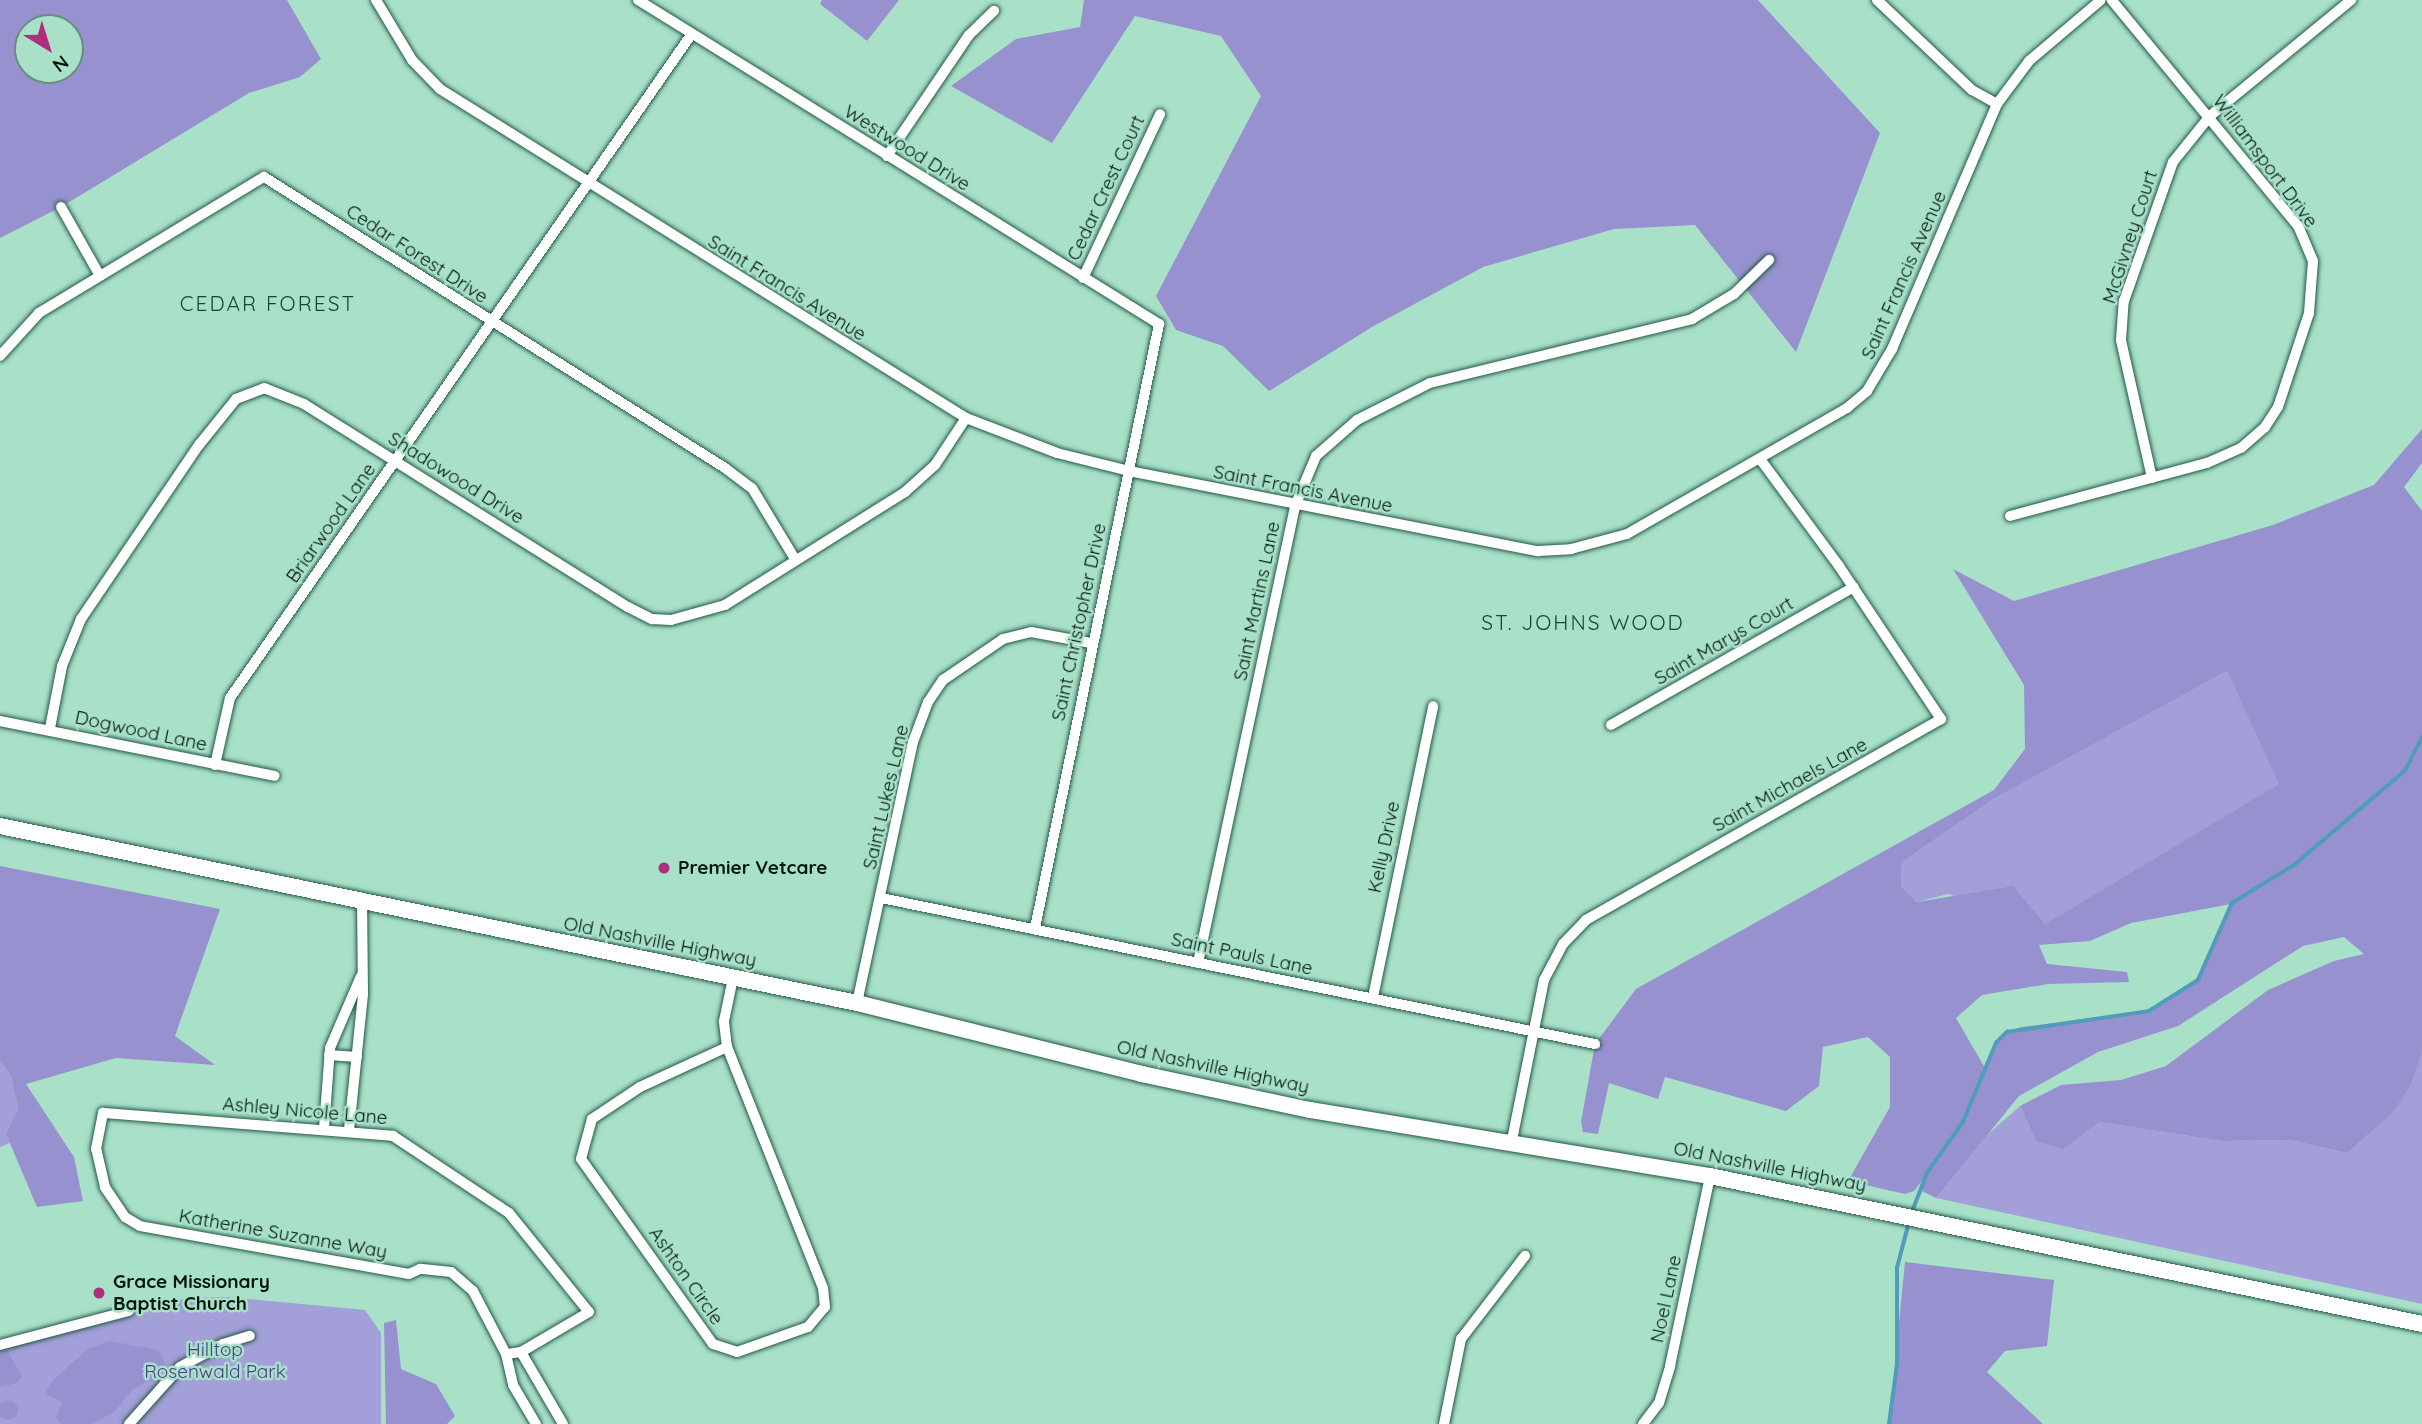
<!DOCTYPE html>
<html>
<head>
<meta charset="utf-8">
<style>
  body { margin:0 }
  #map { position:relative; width:2422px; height:1424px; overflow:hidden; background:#a8e0c8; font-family:Quicksand,sans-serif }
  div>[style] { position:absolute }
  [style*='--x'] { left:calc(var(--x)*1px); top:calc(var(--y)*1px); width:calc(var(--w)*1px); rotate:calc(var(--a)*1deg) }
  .green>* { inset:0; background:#a39fd8 }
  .forest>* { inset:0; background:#9792cf }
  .round { border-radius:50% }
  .stream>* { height:3.5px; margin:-1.75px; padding:0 1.75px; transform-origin:1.75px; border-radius:1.75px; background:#509cbb }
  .roads { filter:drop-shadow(0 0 2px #245946) drop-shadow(0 0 2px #245946) }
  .minor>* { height:10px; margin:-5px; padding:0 5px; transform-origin:5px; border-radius:5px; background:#fff }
  .secondary>* { height:16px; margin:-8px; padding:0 8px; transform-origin:8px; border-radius:8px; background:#fff }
  .dots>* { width:19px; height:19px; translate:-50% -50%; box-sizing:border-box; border:4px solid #a8e0c8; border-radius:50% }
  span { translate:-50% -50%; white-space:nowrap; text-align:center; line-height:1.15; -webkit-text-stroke:5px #a8e0c8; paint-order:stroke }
  .street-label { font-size:19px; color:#02160e }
  .poi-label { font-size:19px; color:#02160e; font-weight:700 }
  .left { translate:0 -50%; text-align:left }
  .park-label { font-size:19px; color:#483d86 }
  .neighbourhood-label { font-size:21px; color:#114937; letter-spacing:2px }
  .north { position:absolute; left:14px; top:14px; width:70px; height:70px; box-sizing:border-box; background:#a8e0c8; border:2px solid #668f7e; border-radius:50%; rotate:142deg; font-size:19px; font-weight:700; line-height:28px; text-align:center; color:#02160e }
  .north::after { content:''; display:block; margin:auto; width:24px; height:32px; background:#ae2f7e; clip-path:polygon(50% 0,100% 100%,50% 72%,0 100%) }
</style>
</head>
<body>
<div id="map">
  <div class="green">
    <i style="clip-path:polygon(2227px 671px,2280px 784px,2045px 924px,1948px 894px,1917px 902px,1901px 886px,1902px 862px,1997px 797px)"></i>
    <i style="clip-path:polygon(2422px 1052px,2422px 1304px,1936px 1198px,1987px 1135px,2020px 1106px,2036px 1141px,2099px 1122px,2222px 1141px,2290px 1140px,2347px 1153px,2392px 1112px,2411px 1086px)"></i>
    <i style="clip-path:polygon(0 1061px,11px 1076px,18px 1109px,6px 1134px,10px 1143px,0 1147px)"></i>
    <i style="clip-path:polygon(227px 1297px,365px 1310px,381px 1333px,381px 1424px,0 1424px,0 1349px,186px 1298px)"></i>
  </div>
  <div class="forest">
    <i style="clip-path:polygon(evenodd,0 0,287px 0,321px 59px,300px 77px,249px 93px,61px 207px,0 238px,0 0,28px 28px,70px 28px,70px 70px,28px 70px,28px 28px)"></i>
    <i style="clip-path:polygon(822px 0,899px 0,867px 41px,820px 4px)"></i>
    <i style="clip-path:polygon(1084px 0,1758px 0,1880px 133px,1796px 352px,1695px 225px,1614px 229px,1483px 267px,1372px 327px,1269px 391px,1223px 346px,1176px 330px,1156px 296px,1261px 96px,1221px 36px,1135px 16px,1052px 143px,951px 86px,1016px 39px,1080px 27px)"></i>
    <i style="clip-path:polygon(evenodd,2422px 429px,2422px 463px,2404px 487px,2422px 511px,2422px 1052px,2411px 1086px,2392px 1113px,2347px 1153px,2290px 1140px,2222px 1141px,2099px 1122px,2063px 1149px,2036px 1141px,2020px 1106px,2061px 1085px,2121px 1080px,2166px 1066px,2268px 990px,2334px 961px,2364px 954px,2344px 937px,2303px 946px,2178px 1026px,2098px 1052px,2019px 1096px,1936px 1198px,1920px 1190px,1925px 1177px,1914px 1191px,1905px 1194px,1848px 1181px,1890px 1107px,1890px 1057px,1868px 1037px,1823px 1047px,1819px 1086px,1786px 1111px,1665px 1077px,1658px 1099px,1609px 1083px,1598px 1134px,1583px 1132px,1581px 1122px,1595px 1044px,1636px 989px,1994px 790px,2025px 749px,2024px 685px,1953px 569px,2014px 601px,2273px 525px,2374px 485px,2422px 429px,2227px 671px,2279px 784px,2045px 924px,2013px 886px,1917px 902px,1901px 886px,1902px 862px,1997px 797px,2227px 671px,2422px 429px,2231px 904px,2198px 980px,2149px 1011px,2021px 1027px,2007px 1032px,1996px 1043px,1985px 1068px,1956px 1018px,1982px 995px,2048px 984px,2129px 982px,2127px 972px,2047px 964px,2039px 945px,2090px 941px,2131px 923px,2231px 904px)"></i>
    <i style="clip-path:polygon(0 866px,220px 909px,175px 1036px,215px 1065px,116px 1058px,26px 1084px,74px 1157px,83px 1201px,37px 1207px,6px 1134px,18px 1109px,11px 1076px,0 1061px)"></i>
    <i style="clip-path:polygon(1905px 1262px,2054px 1280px,2047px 1346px,2005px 1351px,1987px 1372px,2043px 1424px,1889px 1424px)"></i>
    <i style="clip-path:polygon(396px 1320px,401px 1369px,436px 1384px,455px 1416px,447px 1424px,386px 1424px,384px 1323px)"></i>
    <i style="clip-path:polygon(109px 1341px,158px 1350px,166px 1364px,160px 1375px,132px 1390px,114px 1412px,92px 1424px,61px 1424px,56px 1417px,62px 1402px,45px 1394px,53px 1380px,88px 1349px)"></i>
    <i style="clip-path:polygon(6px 1348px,22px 1376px,17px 1383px,0 1387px,0 1349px)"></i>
    <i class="round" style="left:-2px;top:1400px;width:20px;height:20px"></i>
  </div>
  <div class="stream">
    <i style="--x:1912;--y:1212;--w:42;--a:-69"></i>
    <i style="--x:1927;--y:1173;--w:62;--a:-54.8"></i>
    <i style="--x:1963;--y:1122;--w:86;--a:-67.3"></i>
    <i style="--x:1996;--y:1043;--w:16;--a:-45"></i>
    <i style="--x:2007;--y:1032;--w:144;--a:-8.4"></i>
    <i style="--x:2149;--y:1011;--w:58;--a:-32.3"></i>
    <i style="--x:2198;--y:980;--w:84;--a:-66.2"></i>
    <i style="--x:2232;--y:903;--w:73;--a:-31.5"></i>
    <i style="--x:2294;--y:865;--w:145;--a:-40.3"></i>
    <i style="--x:2405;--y:771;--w:38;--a:-63"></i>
    <i style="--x:1889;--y:1424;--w:60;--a:-82.3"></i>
    <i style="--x:1897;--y:1365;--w:97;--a:-90"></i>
    <i style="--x:1897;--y:1268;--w:48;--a:-75.4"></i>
  </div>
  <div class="roads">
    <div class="minor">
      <i style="--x:376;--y:0;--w:70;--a:59"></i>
      <i style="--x:412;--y:60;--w:40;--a:46"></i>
      <i style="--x:440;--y:89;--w:620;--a:32.02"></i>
      <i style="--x:966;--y:418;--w:97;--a:21"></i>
      <i style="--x:1057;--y:453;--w:74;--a:14"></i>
      <i style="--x:1129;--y:471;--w:417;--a:11.1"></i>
      <i style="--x:1538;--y:551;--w:33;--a:-3"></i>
      <i style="--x:1571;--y:549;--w:58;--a:-15"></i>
      <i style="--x:1627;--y:534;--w:254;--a:-29.8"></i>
      <i style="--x:1847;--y:408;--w:26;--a:-40"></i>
      <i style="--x:1867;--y:391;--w:49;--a:-59.2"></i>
      <i style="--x:1892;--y:349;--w:267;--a:-66.8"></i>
      <i style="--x:1997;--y:104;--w:54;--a:-53.3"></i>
      <i style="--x:2029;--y:61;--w:94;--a:-40.3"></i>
      <i style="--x:638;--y:0;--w:614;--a:31.88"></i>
      <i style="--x:1159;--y:324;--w:617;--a:101.6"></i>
      <i style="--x:1877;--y:0;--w:131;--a:43.5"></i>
      <i style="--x:1972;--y:90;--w:29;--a:29"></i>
      <i style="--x:887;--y:156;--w:146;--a:-55.9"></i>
      <i style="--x:969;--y:35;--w:35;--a:-44"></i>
      <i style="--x:61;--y:207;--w:79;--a:60.5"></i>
      <i style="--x:1083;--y:278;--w:181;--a:-64.8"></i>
      <i style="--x:0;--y:356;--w:58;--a:-47.8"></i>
      <i style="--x:39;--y:313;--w:263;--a:-31.2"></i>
      <i style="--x:264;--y:177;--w:545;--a:32.26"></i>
      <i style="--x:725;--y:468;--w:34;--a:37"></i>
      <i style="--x:752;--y:488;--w:83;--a:58.8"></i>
      <i style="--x:2152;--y:478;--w:141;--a:-102.7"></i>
      <i style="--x:2121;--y:340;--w:39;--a:-86"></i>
      <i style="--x:2124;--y:301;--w:147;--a:-70.6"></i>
      <i style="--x:2173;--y:162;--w:59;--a:-51.2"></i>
      <i style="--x:2210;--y:116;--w:183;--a:-39.4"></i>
      <i style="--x:2010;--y:516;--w:204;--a:-15.1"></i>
      <i style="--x:2207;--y:463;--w:37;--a:-24"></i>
      <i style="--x:2241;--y:448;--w:32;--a:-41"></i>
      <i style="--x:2265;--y:427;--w:24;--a:-57"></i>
      <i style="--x:2278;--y:407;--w:99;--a:-71.7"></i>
      <i style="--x:2309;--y:313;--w:52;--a:-85.6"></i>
      <i style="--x:2313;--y:261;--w:38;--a:-113"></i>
      <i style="--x:2298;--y:226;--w:293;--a:-129.5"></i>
      <i style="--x:0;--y:721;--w:280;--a:11.3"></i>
      <i style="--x:1611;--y:725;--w:279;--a:-29.6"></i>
      <i style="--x:50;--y:728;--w:63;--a:-79"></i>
      <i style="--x:62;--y:666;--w:51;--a:-68"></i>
      <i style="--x:81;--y:619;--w:210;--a:-55.9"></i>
      <i style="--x:199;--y:445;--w:59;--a:-51.2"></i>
      <i style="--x:236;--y:399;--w:30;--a:-21"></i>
      <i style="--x:264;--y:388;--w:43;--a:21.8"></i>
      <i style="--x:304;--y:404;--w:382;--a:32.1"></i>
      <i style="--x:628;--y:607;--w:27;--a:27"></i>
      <i style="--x:652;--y:619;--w:19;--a:3"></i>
      <i style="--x:671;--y:620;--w:56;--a:-15.5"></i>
      <i style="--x:725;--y:605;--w:213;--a:-32.1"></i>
      <i style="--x:905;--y:492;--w:40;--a:-42"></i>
      <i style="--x:935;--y:465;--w:56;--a:-56.6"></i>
      <i style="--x:215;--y:765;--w:69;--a:-77.4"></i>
      <i style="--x:230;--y:698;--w:808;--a:-55.19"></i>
      <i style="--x:881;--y:898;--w:729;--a:11.56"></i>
      <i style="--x:1198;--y:963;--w:467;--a:-78"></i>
      <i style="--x:1295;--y:506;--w:54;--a:-67.2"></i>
      <i style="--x:1316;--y:456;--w:55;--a:-41.3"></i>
      <i style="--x:1357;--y:420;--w:82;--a:-26.9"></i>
      <i style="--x:1430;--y:383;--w:270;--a:-13.7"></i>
      <i style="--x:1692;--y:319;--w:49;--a:-30.8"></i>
      <i style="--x:1734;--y:294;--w:49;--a:-44.2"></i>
      <i style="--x:1373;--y:997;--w:297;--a:-78.3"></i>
      <i style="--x:857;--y:1003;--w:267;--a:-77.9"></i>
      <i style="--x:913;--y:742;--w:43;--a:-69.4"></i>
      <i style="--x:928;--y:702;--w:27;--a:-56"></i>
      <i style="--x:943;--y:680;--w:73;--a:-34.3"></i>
      <i style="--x:1003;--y:639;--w:29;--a:-14"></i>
      <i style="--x:1031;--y:632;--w:61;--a:10.4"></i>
      <i style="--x:727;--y:1047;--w:96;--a:155.3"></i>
      <i style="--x:640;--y:1087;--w:58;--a:146.3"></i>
      <i style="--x:592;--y:1119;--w:41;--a:105.4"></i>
      <i style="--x:581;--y:1159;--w:227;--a:54.5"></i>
      <i style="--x:713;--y:1344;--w:25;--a:18"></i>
      <i style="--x:737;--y:1352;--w:75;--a:-19.4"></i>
      <i style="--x:808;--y:1327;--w:26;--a:-50"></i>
      <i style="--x:825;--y:1307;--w:19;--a:-96"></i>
      <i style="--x:823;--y:1288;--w:259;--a:-111.7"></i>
      <i style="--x:727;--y:1047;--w:26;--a:-97"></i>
      <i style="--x:724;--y:1021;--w:44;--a:-78.2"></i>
      <i style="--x:329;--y:1055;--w:28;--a:4"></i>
      <i style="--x:324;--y:1128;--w:80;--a:-85.7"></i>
      <i style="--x:330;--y:1048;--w:78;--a:-66.7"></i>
      <i style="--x:349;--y:1130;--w:137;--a:-84.1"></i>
      <i style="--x:363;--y:994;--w:92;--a:-90.6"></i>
      <i style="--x:1512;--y:1140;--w:163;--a:-78.7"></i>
      <i style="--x:1544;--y:980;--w:41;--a:-62.2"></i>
      <i style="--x:1563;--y:944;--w:33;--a:-46"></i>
      <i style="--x:1586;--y:920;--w:408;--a:-29.5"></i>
      <i style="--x:1941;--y:719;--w:184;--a:-123.7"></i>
      <i style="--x:1839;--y:566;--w:133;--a:-126.4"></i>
      <i style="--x:0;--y:1345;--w:133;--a:-14.8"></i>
      <i style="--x:521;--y:1352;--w:15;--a:172"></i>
      <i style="--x:506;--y:1354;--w:71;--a:-117.6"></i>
      <i style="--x:473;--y:1291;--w:29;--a:-139"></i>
      <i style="--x:451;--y:1272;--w:31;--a:-174"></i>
      <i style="--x:420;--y:1269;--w:12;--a:156"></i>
      <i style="--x:409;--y:1274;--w:273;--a:-169.9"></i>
      <i style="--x:140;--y:1226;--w:17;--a:-149"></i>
      <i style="--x:125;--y:1217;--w:36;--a:-124"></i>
      <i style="--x:105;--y:1187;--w:39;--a:-103"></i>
      <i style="--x:96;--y:1149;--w:37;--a:-79"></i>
      <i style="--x:103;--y:1113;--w:291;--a:4.5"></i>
      <i style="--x:393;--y:1136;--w:139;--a:33.6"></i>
      <i style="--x:509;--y:1213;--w:127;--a:51.1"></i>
      <i style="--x:589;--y:1312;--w:79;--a:149.5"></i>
      <i style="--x:521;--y:1352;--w:83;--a:59.7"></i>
      <i style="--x:506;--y:1354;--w:32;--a:77"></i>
      <i style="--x:513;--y:1385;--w:45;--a:59.5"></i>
      <i style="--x:129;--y:1424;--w:76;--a:-48.2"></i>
      <i style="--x:180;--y:1367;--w:49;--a:-28.1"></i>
      <i style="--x:223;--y:1344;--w:28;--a:-17"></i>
      <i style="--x:1444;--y:1424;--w:87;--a:-78.7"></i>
      <i style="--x:1461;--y:1339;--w:105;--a:-52.4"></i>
      <i style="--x:1643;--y:1424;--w:26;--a:-53"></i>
      <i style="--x:1659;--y:1403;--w:39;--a:-73"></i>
      <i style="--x:1670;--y:1366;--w:194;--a:-78.1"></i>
    </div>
    <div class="secondary">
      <i style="--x:0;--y:826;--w:875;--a:11.67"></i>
      <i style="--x:857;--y:1003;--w:294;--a:14"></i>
      <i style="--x:1142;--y:1074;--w:172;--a:12.1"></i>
      <i style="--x:1310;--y:1110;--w:405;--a:9.4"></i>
      <i style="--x:1710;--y:1176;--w:727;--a:11.74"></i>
    </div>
  </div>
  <div class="dots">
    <i style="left:664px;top:868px;background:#ae2f7e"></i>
    <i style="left:99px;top:1293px;background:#ae2f7e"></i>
  </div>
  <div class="street-label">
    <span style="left:907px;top:148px;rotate:32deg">Westwood Drive</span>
    <span style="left:2265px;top:161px;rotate:53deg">Williamsport Drive</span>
    <span style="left:1106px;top:188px;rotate:-65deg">Cedar Crest Court</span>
    <span style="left:2130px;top:237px;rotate:-72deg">McGivney Court</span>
    <span style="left:417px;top:254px;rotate:33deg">Cedar Forest Drive</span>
    <span style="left:1904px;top:275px;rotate:-66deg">Saint Francis Avenue</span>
    <span style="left:787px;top:288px;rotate:32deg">Saint Francis Avenue</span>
    <span style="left:456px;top:478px;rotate:32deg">Shadowood Drive</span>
    <span style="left:1303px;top:489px;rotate:11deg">Saint Francis Avenue</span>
    <span style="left:331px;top:523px;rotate:-55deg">Briarwood Lane</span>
    <span style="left:1257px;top:601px;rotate:-78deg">Saint Martins Lane</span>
    <span style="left:1079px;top:622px;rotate:-78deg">Saint Christopher Drive</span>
    <span style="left:1724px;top:641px;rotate:-30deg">Saint Marys Court</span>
    <span style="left:141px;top:731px;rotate:12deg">Dogwood Lane</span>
    <span style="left:1790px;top:785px;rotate:-29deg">Saint Michaels Lane</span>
    <span style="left:886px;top:797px;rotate:-77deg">Saint Lukes Lane</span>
    <span style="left:1384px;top:847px;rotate:-78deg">Kelly Drive</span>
    <span style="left:660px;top:942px;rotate:11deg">Old Nashville Highway</span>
    <span style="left:1242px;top:954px;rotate:12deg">Saint Pauls Lane</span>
    <span style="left:1213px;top:1067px;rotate:12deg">Old Nashville Highway</span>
    <span style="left:305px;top:1111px;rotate:5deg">Ashley Nicole Lane</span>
    <span style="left:1770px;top:1167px;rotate:11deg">Old Nashville Highway</span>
    <span style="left:283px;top:1234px;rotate:10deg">Katherine Suzanne Way</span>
    <span style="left:686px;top:1276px;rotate:55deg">Ashton Circle</span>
    <span style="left:1666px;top:1299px;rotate:-78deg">Noel Lane</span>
  </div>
  <div class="poi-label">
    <span class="left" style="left:678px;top:868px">Premier Vetcare</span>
    <span class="left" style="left:113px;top:1293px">Grace Missionary<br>Baptist Church</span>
  </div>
  <div class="park-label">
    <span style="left:215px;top:1361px">Hilltop<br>Rosenwald Park</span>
  </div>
  <div class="neighbourhood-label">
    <span style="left:268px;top:303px">CEDAR FOREST</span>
    <span style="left:1583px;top:622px">ST. JOHNS WOOD</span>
  </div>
  <div class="north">N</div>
</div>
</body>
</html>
